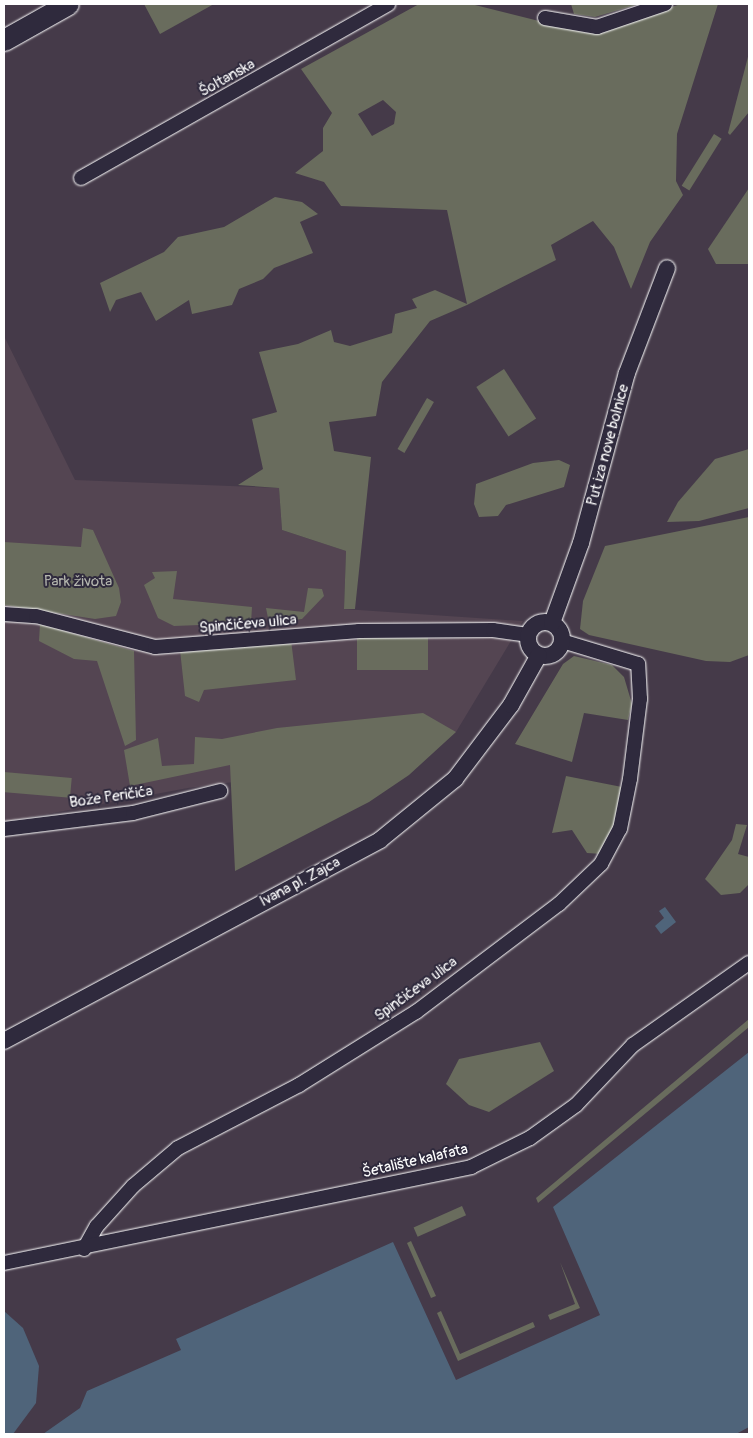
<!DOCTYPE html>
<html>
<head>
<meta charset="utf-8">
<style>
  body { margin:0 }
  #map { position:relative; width:753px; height:1438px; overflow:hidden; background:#453a49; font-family:Pangolin,sans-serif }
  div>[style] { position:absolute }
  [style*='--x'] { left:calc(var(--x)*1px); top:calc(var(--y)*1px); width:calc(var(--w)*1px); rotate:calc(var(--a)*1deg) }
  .built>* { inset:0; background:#544552 }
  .green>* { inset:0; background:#696c5d; transform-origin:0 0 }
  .water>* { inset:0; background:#4f647a }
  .roads { filter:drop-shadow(0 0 1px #fff) drop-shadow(0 0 1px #fff) }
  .minor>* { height:14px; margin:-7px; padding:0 7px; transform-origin:7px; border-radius:7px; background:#2f2a3d }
  .tertiary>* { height:16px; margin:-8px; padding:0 8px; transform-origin:8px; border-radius:8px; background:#2f2a3d }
  .tertiary>.ring { margin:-8px; padding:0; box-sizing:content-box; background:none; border:16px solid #2f2a3d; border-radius:50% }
  .primary>* { height:21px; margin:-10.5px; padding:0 10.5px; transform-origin:10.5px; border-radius:10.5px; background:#2f2a3d }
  span { translate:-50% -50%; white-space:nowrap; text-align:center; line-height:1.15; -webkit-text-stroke:4px #2f2a3d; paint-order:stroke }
  .street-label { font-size:15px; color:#fff }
  .park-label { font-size:15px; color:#b4b6ae }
  .frame { position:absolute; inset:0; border:5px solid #fff; pointer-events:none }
</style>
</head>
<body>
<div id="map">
  <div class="built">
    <i style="clip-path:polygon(4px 336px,75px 480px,279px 488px,282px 530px,346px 551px,344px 609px,523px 621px,456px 732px,333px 769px,188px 788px,4px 822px)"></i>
  </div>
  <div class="green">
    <i style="clip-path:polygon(144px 4px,214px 4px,160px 34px)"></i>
    <i style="clip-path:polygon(evenodd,419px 4px,471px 4px,587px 33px,681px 4px,718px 4px,677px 134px,676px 181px,683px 195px,650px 242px,631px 289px,614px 247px,593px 221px,551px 245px,556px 260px,467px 305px,430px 321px,382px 382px,376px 416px,329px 422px,334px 451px,371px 457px,355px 609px,344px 609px,346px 551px,282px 530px,279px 488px,238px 485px,263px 469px,252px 419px,277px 412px,259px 352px,298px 344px,331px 330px,334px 342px,350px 346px,392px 333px,395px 314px,417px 308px,412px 299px,435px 290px,467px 304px,447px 210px,341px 206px,324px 182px,295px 173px,323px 151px,323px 128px,332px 113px,301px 69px,419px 4px,383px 100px,396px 112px,394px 124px,372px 136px,358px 114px,383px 100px)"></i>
    <i style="clip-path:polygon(571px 4px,639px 4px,595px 17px,574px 14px)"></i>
    <i style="clip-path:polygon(749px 53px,749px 112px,730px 135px,728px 133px)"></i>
    <i style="left:714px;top:134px;width:9px;height:61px;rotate:32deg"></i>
    <i style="clip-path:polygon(749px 188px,749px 264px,716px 264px,708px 249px)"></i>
    <i style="clip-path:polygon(275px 197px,302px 202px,318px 214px,300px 222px,313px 253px,274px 268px,263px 279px,239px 289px,232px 305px,192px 314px,189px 300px,156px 321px,141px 292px,116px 300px,110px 312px,100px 283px,164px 252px,178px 237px,224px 227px)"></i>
    <i style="left:504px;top:369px;width:59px;height:33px;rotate:57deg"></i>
    <i style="left:427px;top:398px;width:8px;height:59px;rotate:30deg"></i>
    <i style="clip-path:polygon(749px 449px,749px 508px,699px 521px,667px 522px,678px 502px,715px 459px)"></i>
    <i style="clip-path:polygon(559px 460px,570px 465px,564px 487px,506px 505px,498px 516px,479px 517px,474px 504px,476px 484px,533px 463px)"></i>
    <i style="clip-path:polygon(749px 517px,749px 655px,730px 662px,706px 661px,589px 635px,580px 629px,583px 601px,605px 546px)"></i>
    <i style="clip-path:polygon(83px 528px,93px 530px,119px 588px,121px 602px,116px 616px,95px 619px,4px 605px,4px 542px,81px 547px)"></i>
    <i style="clip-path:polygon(177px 571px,173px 599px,252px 607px,251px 623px,174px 626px,158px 618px,144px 585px,155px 578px,152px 572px)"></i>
    <i style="clip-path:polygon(308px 588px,322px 589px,324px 596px,302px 619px,277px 622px,268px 618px,266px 608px,304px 612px)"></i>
    <i style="clip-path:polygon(40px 624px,134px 651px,136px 740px,125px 746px,97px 661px,74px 659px,39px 641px)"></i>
    <i style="left:428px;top:634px;width:36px;height:71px;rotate:90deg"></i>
    <i style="clip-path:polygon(291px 640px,296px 680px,204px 690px,199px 702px,185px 696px,180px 650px)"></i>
    <i style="clip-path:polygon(574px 656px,612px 665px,624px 677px,632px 704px,628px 720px,584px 713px,572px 762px,515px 744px,563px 664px)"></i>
    <i style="clip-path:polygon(423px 713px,456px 732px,409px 775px,369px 802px,235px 871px,230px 765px,130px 786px,124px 750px,158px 738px,162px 766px,194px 764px,195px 737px,222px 739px,277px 728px)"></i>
    <i style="left:4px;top:772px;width:68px;height:20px;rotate:5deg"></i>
    <i style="clip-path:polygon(566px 776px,622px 787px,616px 822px,602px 854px,587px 853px,572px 830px,552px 833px)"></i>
    <i style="clip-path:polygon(736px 824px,747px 825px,738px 854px,749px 857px,749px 884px,740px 893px,721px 895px,705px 879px,732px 840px)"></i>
    <i style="clip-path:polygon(749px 1019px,749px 1027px,538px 1203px,536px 1198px)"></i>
    <i style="clip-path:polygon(540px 1042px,554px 1071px,489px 1112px,469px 1105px,446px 1084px,459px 1059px)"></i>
    <i style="left:462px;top:1206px;width:10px;height:53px;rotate:66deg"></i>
    <i style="clip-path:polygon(411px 1241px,436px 1296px,431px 1298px,407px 1243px)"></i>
    <i style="clip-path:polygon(560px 1262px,580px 1308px,550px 1320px,548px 1315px,575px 1304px)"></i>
    <i style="clip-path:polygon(441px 1311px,460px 1354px,533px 1322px,535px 1327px,458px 1361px,437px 1313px)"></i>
  </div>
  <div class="water">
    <i style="clip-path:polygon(665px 907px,676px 922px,661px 934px,655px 926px,664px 918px,659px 911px)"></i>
    <i style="clip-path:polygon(749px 1052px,749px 1427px,736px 1434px,43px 1434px,80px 1408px,87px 1391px,181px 1350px,176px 1339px,393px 1242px,456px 1380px,600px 1315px,553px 1207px)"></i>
    <i style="clip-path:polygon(4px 1311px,23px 1328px,39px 1366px,36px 1403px,13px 1434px,4px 1434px)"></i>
  </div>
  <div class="roads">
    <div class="minor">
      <i style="--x:545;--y:18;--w:53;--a:9.8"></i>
      <i style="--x:597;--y:27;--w:72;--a:-18.7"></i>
      <i style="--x:81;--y:178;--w:353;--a:-29.5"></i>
      <i style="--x:4;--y:614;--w:32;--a:4"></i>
      <i style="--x:36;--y:616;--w:123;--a:14.6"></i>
      <i style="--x:155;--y:647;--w:205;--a:-4.5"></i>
      <i style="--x:359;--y:631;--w:134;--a:-0.4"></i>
      <i style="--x:493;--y:630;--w:35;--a:8"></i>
      <i style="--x:4;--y:829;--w:130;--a:-7.1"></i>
      <i style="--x:133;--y:813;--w:90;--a:-14.2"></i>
      <i style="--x:84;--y:1249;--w:26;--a:-61"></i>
      <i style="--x:97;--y:1226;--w:54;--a:-48"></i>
      <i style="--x:133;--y:1186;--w:59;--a:-40.2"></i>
      <i style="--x:178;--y:1148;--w:136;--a:-27.5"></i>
      <i style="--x:299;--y:1085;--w:138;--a:-32"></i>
      <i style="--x:416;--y:1012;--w:179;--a:-37.1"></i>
      <i style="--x:559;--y:904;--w:58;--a:-43.6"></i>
      <i style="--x:601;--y:864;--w:40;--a:-62"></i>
      <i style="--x:620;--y:829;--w:51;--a:-78.7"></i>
      <i style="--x:630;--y:779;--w:81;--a:-82.9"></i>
      <i style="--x:640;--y:699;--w:35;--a:-93"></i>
      <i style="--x:638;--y:664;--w:79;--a:-163.2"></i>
      <i style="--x:4;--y:1263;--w:477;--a:-11.6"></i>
      <i style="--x:471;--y:1167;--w:66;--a:-26.2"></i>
      <i style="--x:530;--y:1138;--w:57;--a:-35.7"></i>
      <i style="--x:576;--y:1105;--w:83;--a:-46.5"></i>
      <i style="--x:633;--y:1045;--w:142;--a:-35.3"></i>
    </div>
    <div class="tertiary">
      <i class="ring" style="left:528px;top:622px;width:18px;height:18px"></i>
      <i style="--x:552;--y:623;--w:85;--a:-70.1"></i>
      <i style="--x:581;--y:543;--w:176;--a:-74.9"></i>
      <i style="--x:627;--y:373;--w:112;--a:-69.1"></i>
      <i style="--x:4;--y:1041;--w:426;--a:-28.1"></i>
      <i style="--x:380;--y:840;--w:97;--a:-39.1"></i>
      <i style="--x:455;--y:779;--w:93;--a:-52.9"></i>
      <i style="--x:511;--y:705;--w:57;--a:-60.8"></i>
    </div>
    <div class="primary">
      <i style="--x:4;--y:40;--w:73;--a:-29.4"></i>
    </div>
  </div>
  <div class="street-label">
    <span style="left:227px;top:78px;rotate:-29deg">Šoltanska</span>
    <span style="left:608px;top:445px;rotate:-75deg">Put iza nove bolnice</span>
    <span style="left:248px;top:624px;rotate:-5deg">Spinčićeva ulica</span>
    <span style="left:111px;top:797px;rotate:-8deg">Bože Peričića</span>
    <span style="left:300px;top:882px;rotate:-28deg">Ivana pl. Zajca</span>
    <span style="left:416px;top:989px;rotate:-36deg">Spinčićeva ulica</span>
    <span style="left:415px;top:1161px;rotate:-13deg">Šetalište kalafata</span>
  </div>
  <div class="park-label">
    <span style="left:78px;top:582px">Park života</span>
  </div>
  <div class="frame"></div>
</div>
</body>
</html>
